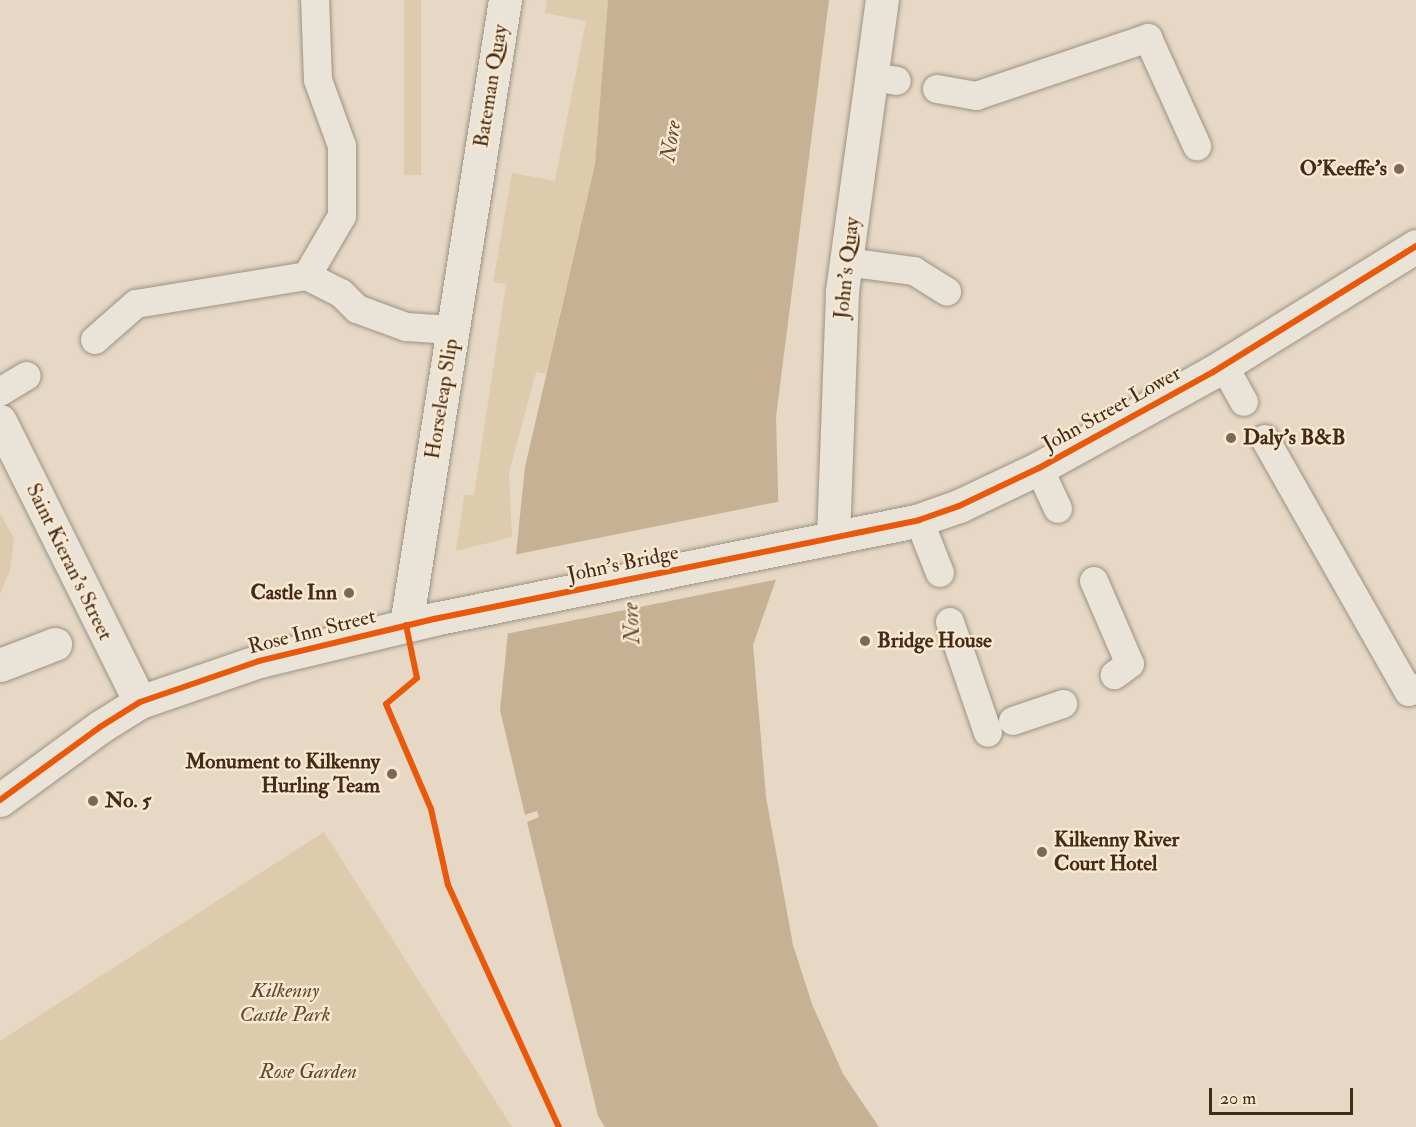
<!DOCTYPE html>
<html>
<head>
<meta charset="utf-8">
<style>
  body { margin:0 }
  #map { position:relative; width:1416px; height:1127px; overflow:hidden; background:#e6d8c4; font-family:"IM FELL Double Pica",serif }
  div>[style] { position:absolute }
  [style*='--x'] { left:calc(var(--x)*1px); top:calc(var(--y)*1px); width:calc(var(--w)*1px); rotate:calc(var(--a)*1deg) }
  .green>* { inset:0; background:#decaad; transform-origin:0 0 }
  .water>* { inset:0; background:#c6b194 }
  .pier>* { inset:0; background:#e6d8c4 }
  .roads { filter:drop-shadow(0 0 2px #9c9284) drop-shadow(0 0 2px #9c9284) }
  .lane>* { height:28px; margin:-14px; padding:0 14px; transform-origin:14px; border-radius:14px; background:#eae3d8 }
  .street>* { height:33px; margin:-16.5px; padding:0 16.5px; transform-origin:16.5px; border-radius:16.5px; background:#eae3d8 }
  .secondary>* { height:33px; margin:-16.5px; padding:0 16.5px; transform-origin:16.5px; border-radius:16.5px; background:#eae3d8 }
  .cycleway>* { height:6px; margin:-3px; padding:0 3px; transform-origin:3px; border-radius:3px; background:#e8590c }
  .dots>* { width:16px; height:16px; translate:-50% -50%; box-sizing:border-box; border:3px solid #f8e8cf; border-radius:50% }
  span { translate:-50% -50%; white-space:nowrap; text-align:center; line-height:1.15; -webkit-text-stroke:5px #f8e8cf; paint-order:stroke }
  .street-label { font-size:21px; color:#442b19 }
  .poi-label { font-size:21px; color:#442b19; font-weight:700 }
  .right { translate:-100% -50%; text-align:right }
  .left { translate:0 -50%; text-align:left }
  .park-label { font-size:21px; color:#614833; font-style:italic }
  .water-label { font-size:22px; color:#614833; font-style:italic }
  .scale { position:absolute; left:1209px; top:1088px; width:144px; height:27px; box-sizing:border-box; border:3px solid #442b19; border-top:0; padding-left:8px; font-size:18px; line-height:21px; white-space:nowrap; color:#442b19; -webkit-text-stroke:4px #f8e8cf; paint-order:stroke }
</style>
</head>
<body>
<div id="map">
  <div class="green">
    <i style="left:404px;top:0;width:17px;height:175px"></i>
    <i style="clip-path:polygon(547px 0,608px 0,595px 164px,546px 374px,536px 372px,509px 473px,512px 537px,456px 551px,464px 495px,474px 495px,506px 284px,493px 282px,512px 173px,555px 181px,586px 21px,545px 13px)"></i>
    <i style="clip-path:polygon(0 513px,14px 539px,10px 570px,0 594px)"></i>
    <i style="clip-path:polygon(324px 832px,512px 1127px,0 1127px,0 1041px)"></i>
  </div>
  <div class="water">
    <i style="clip-path:polygon(608px 0,829px 0,776px 417px,780px 568px,753px 645px,766px 797px,793px 945px,812px 1004px,843px 1074px,879px 1127px,605px 1127px,598px 1116px,527px 822px,539px 817px,537px 811px,525px 815px,500px 710px,525px 467px,595px 164px)"></i>
  </div>
  <div class="pier">
    <i style="clip-path:polygon(782px 501px,783px 568px,779px 579px,505px 634px,513px 555px)"></i>
  </div>
  <div class="roads">
    <div class="lane">
      <i style="--x:872;--y:77;--w:25;--a:9"></i>
      <i style="--x:937;--y:89;--w:40;--a:10"></i>
      <i style="--x:976;--y:96;--w:182;--a:-18.6"></i>
      <i style="--x:1148;--y:38;--w:119;--a:65.6"></i>
      <i style="--x:846;--y:262;--w:69;--a:7.5"></i>
      <i style="--x:914;--y:271;--w:39;--a:32"></i>
      <i style="--x:307;--y:276;--w:38;--a:27"></i>
      <i style="--x:341;--y:293;--w:23;--a:45"></i>
      <i style="--x:357;--y:309;--w:52;--a:20.2"></i>
      <i style="--x:406;--y:327;--w:47;--a:3.7"></i>
      <i style="--x:95;--y:340;--w:55;--a:-41.3"></i>
      <i style="--x:136;--y:304;--w:173;--a:-9.3"></i>
      <i style="--x:307;--y:276;--w:69;--a:-59.7"></i>
      <i style="--x:342;--y:216;--w:70;--a:-90"></i>
      <i style="--x:342;--y:146;--w:70;--a:-110"></i>
      <i style="--x:318;--y:80;--w:80;--a:-92.1"></i>
      <i style="--x:1224;--y:366;--w:41;--a:60.9"></i>
      <i style="--x:0;--y:392;--w:31;--a:-31"></i>
      <i style="--x:1265;--y:439;--w:291;--a:60.4"></i>
      <i style="--x:1409;--y:692;--w:8;--a:-30"></i>
      <i style="--x:1039;--y:468;--w:45;--a:65.1"></i>
      <i style="--x:919;--y:520;--w:57;--a:68.4"></i>
      <i style="--x:1094;--y:581;--w:90;--a:66.6"></i>
      <i style="--x:1130;--y:664;--w:19;--a:144"></i>
      <i style="--x:950;--y:622;--w:117;--a:71.1"></i>
      <i style="--x:1013;--y:721;--w:53;--a:-18.8"></i>
    </div>
    <div class="street">
      <i style="--x:0;--y:421;--w:314;--a:63.5"></i>
      <i style="--x:833;--y:538;--w:247;--a:-87.9"></i>
      <i style="--x:842;--y:291;--w:294;--a:-82.2"></i>
      <i style="--x:0;--y:665;--w:59;--a:-20.9"></i>
    </div>
    <div class="secondary">
      <i style="--x:406;--y:625;--w:633;--a:-81"></i>
      <i style="--x:0;--y:800;--w:124;--a:-36.1"></i>
      <i style="--x:100;--y:727;--w:47;--a:-32"></i>
      <i style="--x:140;--y:702;--w:126;--a:-19"></i>
      <i style="--x:259;--y:661;--w:180;--a:-13.5"></i>
      <i style="--x:434;--y:619;--w:495;--a:-11.5"></i>
      <i style="--x:919;--y:520;--w:42;--a:-19.3"></i>
      <i style="--x:959;--y:506;--w:89;--a:-25.4"></i>
      <i style="--x:1039;--y:468;--w:199;--a:-28.9"></i>
      <i style="--x:1213;--y:372;--w:239;--a:-31.8"></i>
    </div>
  </div>
  <div class="cycleway">
    <i style="--x:406;--y:625;--w:54;--a:78.3"></i>
    <i style="--x:417;--y:678;--w:40;--a:140"></i>
    <i style="--x:386;--y:704;--w:114;--a:66.8"></i>
    <i style="--x:431;--y:809;--w:78;--a:77.4"></i>
    <i style="--x:448;--y:885;--w:266;--a:65.4"></i>
    <i style="--x:0;--y:800;--w:124;--a:-36.1"></i>
    <i style="--x:100;--y:727;--w:47;--a:-32"></i>
    <i style="--x:140;--y:702;--w:126;--a:-19"></i>
    <i style="--x:259;--y:661;--w:180;--a:-13.5"></i>
    <i style="--x:434;--y:619;--w:495;--a:-11.5"></i>
    <i style="--x:919;--y:520;--w:42;--a:-19.3"></i>
    <i style="--x:959;--y:506;--w:89;--a:-25.4"></i>
    <i style="--x:1039;--y:468;--w:199;--a:-28.9"></i>
    <i style="--x:1213;--y:372;--w:239;--a:-31.8"></i>
  </div>
  <div class="dots">
    <i style="left:1399px;top:169px;background:#7d6855"></i>
    <i style="left:1231px;top:438px;background:#7d6855"></i>
    <i style="left:349px;top:593px;background:#7d6855"></i>
    <i style="left:865px;top:641px;background:#7d6855"></i>
    <i style="left:392px;top:774px;background:#7d6855"></i>
    <i style="left:93px;top:801px;background:#7d6855"></i>
    <i style="left:1042px;top:852px;background:#7d6855"></i>
  </div>
  <div class="street-label">
    <span style="left:491px;top:86px;rotate:-81deg">Bateman Quay</span>
    <span style="left:847px;top:268px;rotate:-84deg">John's Quay</span>
    <span style="left:442px;top:399px;rotate:-81deg">Horseleap Slip</span>
    <span style="left:1112px;top:409px;rotate:-29deg">John Street Lower</span>
    <span style="left:69px;top:562px;rotate:64deg">Saint Kieran's Street</span>
    <span style="left:623px;top:564px;rotate:-12deg">John's Bridge</span>
    <span style="left:312px;top:632px;rotate:-14deg">Rose Inn Street</span>
  </div>
  <div class="poi-label">
    <span class="right" style="left:1387px;top:169px">O'Keeffe's</span>
    <span class="left" style="left:1243px;top:438px">Daly's B&amp;B</span>
    <span class="right" style="left:337px;top:593px">Castle Inn</span>
    <span class="left" style="left:877px;top:641px">Bridge House</span>
    <span class="right" style="left:380px;top:774px">Monument to Kilkenny<br>Hurling Team</span>
    <span class="left" style="left:105px;top:801px">No. 5</span>
    <span class="left" style="left:1054px;top:852px">Kilkenny River<br>Court Hotel</span>
  </div>
  <div class="park-label">
    <span style="left:285px;top:1003px">Kilkenny<br>Castle Park</span>
    <span style="left:308px;top:1072px">Rose Garden</span>
  </div>
  <div class="water-label">
    <span style="left:671px;top:141px;rotate:-81deg">Nore</span>
    <span style="left:632px;top:623px;rotate:-93deg">Nore</span>
  </div>
  <div class="scale">20 m</div>
</div>
</body>
</html>
